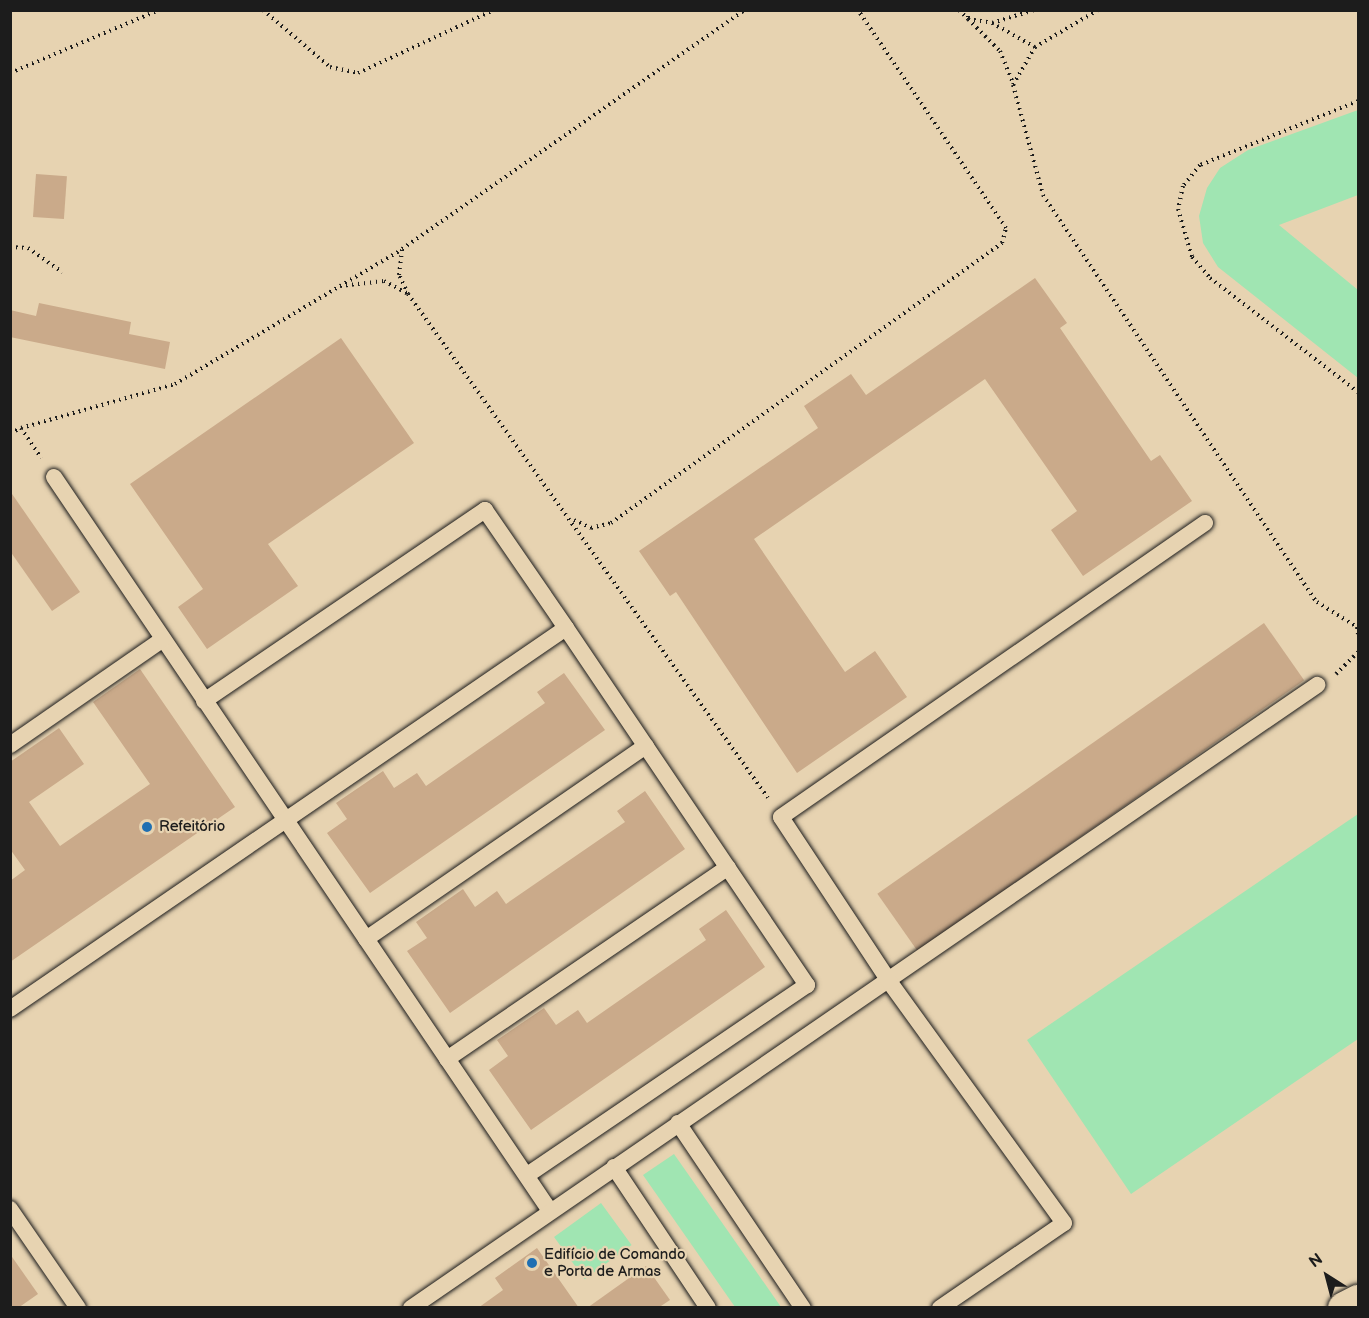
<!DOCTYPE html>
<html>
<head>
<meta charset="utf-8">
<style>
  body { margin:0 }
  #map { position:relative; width:1369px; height:1318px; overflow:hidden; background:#e7d3b1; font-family:"Balsamiq Sans",sans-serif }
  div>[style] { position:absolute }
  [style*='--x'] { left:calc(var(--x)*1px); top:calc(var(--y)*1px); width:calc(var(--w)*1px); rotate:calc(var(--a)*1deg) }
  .green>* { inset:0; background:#a0e5b2; transform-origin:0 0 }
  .building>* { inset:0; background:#caaa8a; transform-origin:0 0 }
  .path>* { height:4px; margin-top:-2px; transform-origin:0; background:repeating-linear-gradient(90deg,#1c1c1c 0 1.5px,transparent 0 6px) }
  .roads { filter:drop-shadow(0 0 2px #1c1c1c) drop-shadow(0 0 2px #1c1c1c) }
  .lane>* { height:16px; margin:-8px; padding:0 8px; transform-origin:8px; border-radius:8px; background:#e7d3b1 }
  .secondary>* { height:33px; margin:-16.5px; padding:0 16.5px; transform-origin:16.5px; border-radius:16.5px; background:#e7d3b1 }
  .dots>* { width:16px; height:16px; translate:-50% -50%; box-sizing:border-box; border:3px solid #e7d3b1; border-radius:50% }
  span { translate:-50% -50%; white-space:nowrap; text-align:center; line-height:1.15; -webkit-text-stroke:4.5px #e7d3b1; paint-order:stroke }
  .poi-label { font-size:15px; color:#1c1c1c }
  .left { translate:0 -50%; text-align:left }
  .frame { position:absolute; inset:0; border:12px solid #1c1c1c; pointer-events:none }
  .north { position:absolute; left:1297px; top:1246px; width:60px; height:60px; -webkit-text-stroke:4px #e7d3b1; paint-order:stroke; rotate:324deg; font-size:16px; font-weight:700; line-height:24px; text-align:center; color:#1c1c1c }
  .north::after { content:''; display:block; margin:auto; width:21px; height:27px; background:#1c1c1c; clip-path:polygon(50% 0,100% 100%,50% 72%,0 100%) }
</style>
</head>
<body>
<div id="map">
  <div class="green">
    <i style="clip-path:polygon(1358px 110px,1358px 195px,1279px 225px,1358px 290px,1358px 378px,1218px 267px,1203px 243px,1199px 216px,1207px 188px,1220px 168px,1248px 150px)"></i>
    <i style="clip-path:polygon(1358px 814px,1358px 1039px,1131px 1194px,1027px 1040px)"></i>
    <i style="clip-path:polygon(674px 1154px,781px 1307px,735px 1307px,643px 1175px)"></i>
    <i style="left:601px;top:1203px;width:52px;height:58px;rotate:54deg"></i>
  </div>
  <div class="building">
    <i style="left:36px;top:174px;width:31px;height:43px;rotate:4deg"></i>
    <i style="clip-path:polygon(1035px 278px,1067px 323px,1060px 328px,1151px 461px,1160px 455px,1192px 501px,1083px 576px,1051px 530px,1077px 511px,985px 379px,754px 539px,845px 672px,875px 651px,907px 697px,797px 773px,676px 592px,670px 596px,639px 551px,818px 428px,804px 406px,851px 374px,866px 395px)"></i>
    <i style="clip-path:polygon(39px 303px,131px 322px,129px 334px,170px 342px,165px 369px,10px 337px,10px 310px,36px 316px)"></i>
    <i style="clip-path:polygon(341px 338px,414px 443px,268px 544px,298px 586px,207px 649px,178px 607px,203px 589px,130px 484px)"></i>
    <i style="clip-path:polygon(10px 491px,80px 592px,52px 611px,10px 551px)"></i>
    <i style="left:1264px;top:623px;width:70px;height:472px;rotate:55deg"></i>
    <i style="clip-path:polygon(140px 669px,235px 807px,10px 962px,10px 881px,25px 870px,10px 849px,10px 762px,59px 728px,84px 764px,29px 802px,60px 846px,150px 784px,93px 702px)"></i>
    <i style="clip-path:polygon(564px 673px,605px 730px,370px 893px,327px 833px,347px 819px,336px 803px,383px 771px,394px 788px,417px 773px,426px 786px,545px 703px,537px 692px)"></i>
    <i style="clip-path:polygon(645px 791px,685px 849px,450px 1013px,407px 951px,427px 938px,416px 922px,463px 889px,475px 907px,497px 891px,506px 904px,625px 822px,617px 811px)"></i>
    <i style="clip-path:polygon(726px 910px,765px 967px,531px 1130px,489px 1070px,508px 1056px,497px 1040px,544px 1008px,556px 1025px,578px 1010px,587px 1023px,706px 940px,699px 929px)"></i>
    <i style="clip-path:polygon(537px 1248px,579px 1308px,478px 1308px,503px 1290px,495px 1278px)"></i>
    <i style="clip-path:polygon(10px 1254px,38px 1294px,18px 1308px,10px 1308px)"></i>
    <i style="clip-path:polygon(646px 1266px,670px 1300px,658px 1308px,587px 1308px)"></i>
  </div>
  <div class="path">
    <i style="--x:263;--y:10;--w:88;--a:40.4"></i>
    <i style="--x:330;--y:67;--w:29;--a:12"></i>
    <i style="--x:358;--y:73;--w:150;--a:-24.9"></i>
    <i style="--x:959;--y:10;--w:13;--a:45"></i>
    <i style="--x:968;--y:19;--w:24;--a:9"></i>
    <i style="--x:992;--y:23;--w:49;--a:29.2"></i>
    <i style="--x:968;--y:10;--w:9;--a:90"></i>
    <i style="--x:968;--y:19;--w:45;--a:45"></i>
    <i style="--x:1000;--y:51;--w:35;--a:68"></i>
    <i style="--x:1098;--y:10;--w:73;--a:149.6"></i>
    <i style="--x:1035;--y:47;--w:44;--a:120.1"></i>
    <i style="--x:1013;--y:85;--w:114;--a:74.7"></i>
    <i style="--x:1043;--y:195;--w:491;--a:56.1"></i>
    <i style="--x:1317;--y:602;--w:47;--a:32"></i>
    <i style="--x:1357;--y:627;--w:7;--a:82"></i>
    <i style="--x:992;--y:23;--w:44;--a:-17.2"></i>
    <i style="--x:10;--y:73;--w:162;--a:-22.9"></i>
    <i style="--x:1358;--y:101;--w:170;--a:157.9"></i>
    <i style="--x:1200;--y:165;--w:27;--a:129"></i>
    <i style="--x:1183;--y:186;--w:24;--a:102"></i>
    <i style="--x:1178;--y:209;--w:50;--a:73.7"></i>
    <i style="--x:1192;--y:257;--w:28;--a:49"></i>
    <i style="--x:1210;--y:278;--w:187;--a:37.6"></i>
    <i style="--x:10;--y:247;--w:18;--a:3"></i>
    <i style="--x:28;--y:248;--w:42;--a:35.2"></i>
    <i style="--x:340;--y:286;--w:71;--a:-30.5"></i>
    <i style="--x:408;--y:294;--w:21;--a:-115"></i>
    <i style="--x:399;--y:275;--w:26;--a:-83"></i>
    <i style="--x:402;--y:249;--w:418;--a:-34.9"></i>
    <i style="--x:21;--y:428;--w:160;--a:-15.9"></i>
    <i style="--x:175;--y:384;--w:192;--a:-30.7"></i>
    <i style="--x:340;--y:286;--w:44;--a:-6.5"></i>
    <i style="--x:384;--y:281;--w:27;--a:28"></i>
    <i style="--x:408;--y:294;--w:619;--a:54.46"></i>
    <i style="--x:10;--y:433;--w:12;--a:-24"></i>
    <i style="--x:21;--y:428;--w:36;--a:56"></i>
    <i style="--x:574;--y:520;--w:19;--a:25"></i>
    <i style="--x:591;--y:528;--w:21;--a:-14"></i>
    <i style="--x:611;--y:523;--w:481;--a:-35.6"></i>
    <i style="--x:1002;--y:243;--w:16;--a:-75"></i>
    <i style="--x:1006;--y:228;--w:263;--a:-124.2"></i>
    <i style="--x:1336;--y:674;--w:31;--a:-45"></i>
  </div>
  <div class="roads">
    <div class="lane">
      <i style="--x:54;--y:477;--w:886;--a:55.95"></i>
      <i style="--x:204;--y:701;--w:340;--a:-34.2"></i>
      <i style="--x:485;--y:510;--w:143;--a:55.5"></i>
      <i style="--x:566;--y:628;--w:431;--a:56"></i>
      <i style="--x:807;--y:985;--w:338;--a:145.8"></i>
      <i style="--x:10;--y:745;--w:186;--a:-34.7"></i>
      <i style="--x:366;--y:939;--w:340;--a:-34.6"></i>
      <i style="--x:10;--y:1009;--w:674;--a:-34.42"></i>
      <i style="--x:447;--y:1059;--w:340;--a:-34.3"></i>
      <i style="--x:678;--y:1123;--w:223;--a:56"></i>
      <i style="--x:614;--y:1167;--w:169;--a:56.3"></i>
      <i style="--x:10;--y:1209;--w:120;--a:55.5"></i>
      <i style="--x:411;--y:1308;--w:1100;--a:-34.51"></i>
      <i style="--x:940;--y:1308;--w:150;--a:-34.4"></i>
      <i style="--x:1064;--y:1223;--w:299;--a:-125.9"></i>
      <i style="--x:889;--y:981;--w:196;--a:-123.4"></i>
      <i style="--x:781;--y:817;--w:516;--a:-34.74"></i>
    </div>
    <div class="secondary">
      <i style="--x:1344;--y:1308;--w:16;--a:-27"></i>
    </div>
  </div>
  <div class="dots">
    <i style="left:147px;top:827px;background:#1f6fb2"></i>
    <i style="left:532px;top:1263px;background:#1f6fb2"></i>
  </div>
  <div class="poi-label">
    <span class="left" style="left:159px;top:827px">Refeitório</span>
    <span class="left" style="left:544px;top:1263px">Edifício de Comando<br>e Porta de Armas</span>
  </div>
  <div class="frame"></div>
  <div class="north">N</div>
</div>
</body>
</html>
